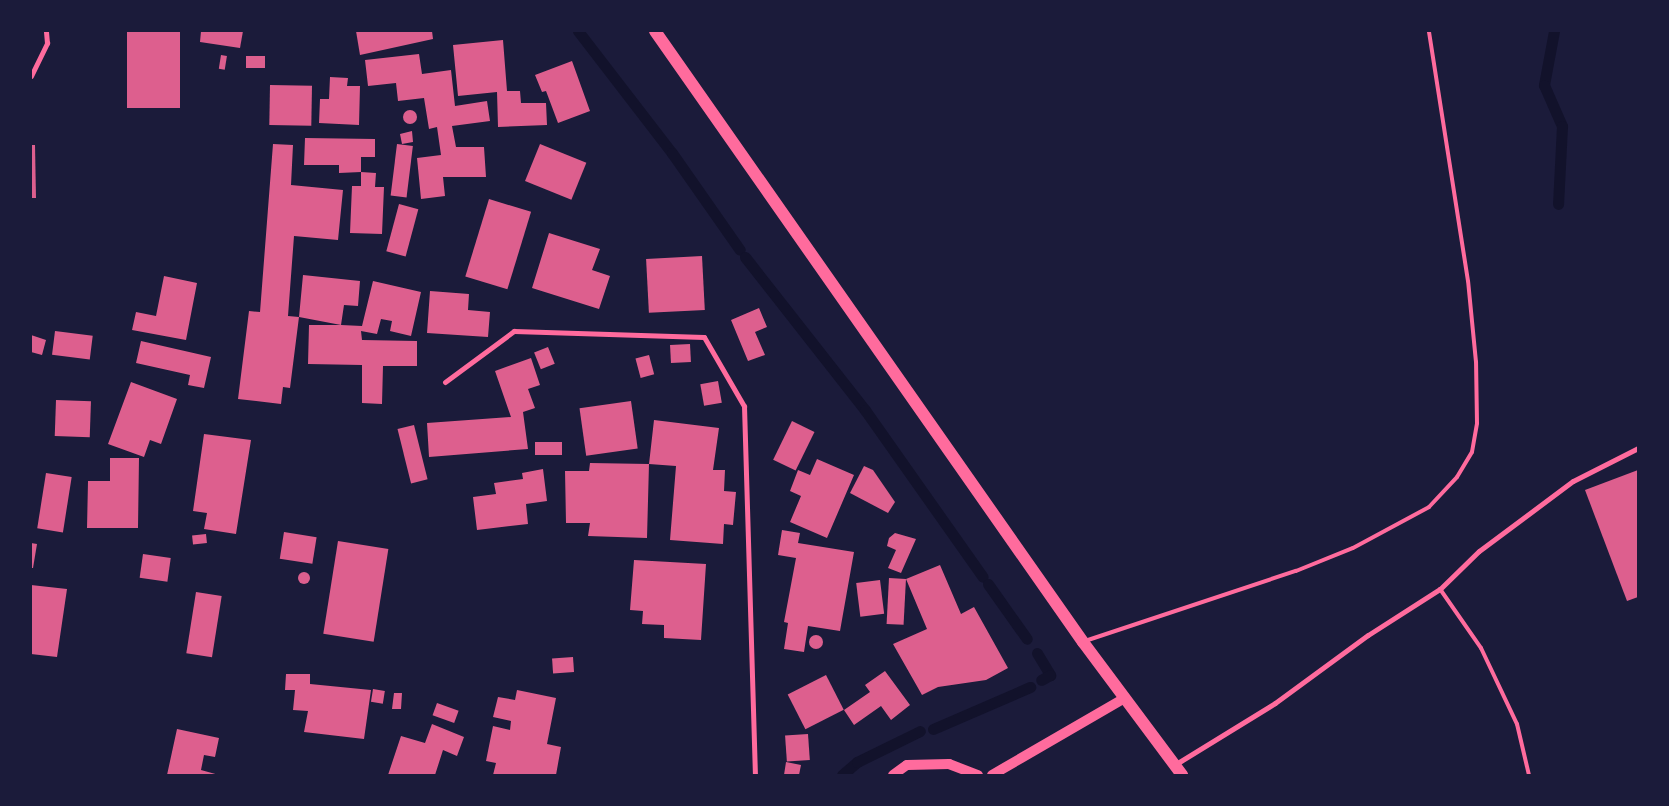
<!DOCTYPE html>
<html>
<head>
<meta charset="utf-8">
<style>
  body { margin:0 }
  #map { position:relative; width:1669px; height:806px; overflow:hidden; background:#1b1b3a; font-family:Raleway,sans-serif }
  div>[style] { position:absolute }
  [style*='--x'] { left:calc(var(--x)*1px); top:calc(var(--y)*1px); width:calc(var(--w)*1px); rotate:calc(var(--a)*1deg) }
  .stream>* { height:11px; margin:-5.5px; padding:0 5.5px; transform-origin:5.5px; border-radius:5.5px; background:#12122b }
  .building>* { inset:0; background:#dd5f8e; transform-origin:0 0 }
  .round { border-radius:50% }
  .service>* { height:4px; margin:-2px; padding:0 2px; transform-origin:2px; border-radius:2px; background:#ff6b9d }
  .minor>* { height:5px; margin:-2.5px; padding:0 2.5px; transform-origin:2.5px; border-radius:2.5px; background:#ff6b9d }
  .secondary>* { height:10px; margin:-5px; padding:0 5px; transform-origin:5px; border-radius:5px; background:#ff6b9d }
  .primary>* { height:12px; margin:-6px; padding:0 6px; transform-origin:6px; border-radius:6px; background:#ff6b9d }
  span { translate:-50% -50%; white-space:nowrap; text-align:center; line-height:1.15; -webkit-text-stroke:4px #1b1b3a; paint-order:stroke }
  .frame { position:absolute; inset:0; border:32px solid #1b1b3a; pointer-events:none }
</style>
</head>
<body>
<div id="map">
  <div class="stream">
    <i style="--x:578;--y:31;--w:154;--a:52.4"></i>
    <i style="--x:672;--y:153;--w:118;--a:55"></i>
    <i style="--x:1554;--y:31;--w:55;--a:100.5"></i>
    <i style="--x:1544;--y:85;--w:45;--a:66.3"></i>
    <i style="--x:1562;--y:126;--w:78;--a:92.9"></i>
    <i style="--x:745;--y:257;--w:194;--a:51.9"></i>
    <i style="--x:865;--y:410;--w:204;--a:54.8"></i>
    <i style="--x:988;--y:584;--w:67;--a:54.7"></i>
    <i style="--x:1037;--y:653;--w:26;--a:59"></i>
    <i style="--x:1050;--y:675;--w:10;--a:151"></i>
    <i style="--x:933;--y:729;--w:106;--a:-23.4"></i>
    <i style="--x:842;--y:775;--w:20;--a:-41"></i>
    <i style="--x:857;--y:762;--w:70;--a:-26.2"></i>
  </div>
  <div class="building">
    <i style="left:127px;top:31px;width:53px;height:77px"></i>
    <i style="clip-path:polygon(201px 31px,243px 31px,240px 48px,200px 42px)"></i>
    <i style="clip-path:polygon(356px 31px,432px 31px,433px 39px,360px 55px)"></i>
    <i style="clip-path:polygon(503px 40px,507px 91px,520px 91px,521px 103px,546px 103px,547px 125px,498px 127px,497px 92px,458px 96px,453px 45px)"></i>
    <i style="clip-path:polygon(419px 54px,422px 74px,451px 70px,455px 106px,487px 101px,490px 121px,452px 126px,456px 147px,484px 147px,486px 177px,443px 177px,445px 196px,421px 199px,417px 158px,441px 155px,437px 127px,429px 129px,424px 98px,398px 101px,396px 83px,368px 86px,365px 60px)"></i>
    <i style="left:221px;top:55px;width:6px;height:14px;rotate:9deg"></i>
    <i style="left:246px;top:56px;width:19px;height:12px"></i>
    <i style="clip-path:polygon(572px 61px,590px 111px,558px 123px,546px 91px,542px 92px,535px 75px)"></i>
    <i style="clip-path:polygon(330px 77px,348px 78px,347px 86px,360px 86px,359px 125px,319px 123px,320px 99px,329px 99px)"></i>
    <i style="left:270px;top:85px;width:42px;height:40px;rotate:1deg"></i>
    <i class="round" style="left:403px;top:110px;width:14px;height:14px"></i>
    <i style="clip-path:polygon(412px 131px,413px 142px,402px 144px,400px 134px)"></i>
    <i style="clip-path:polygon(305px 138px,375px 139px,375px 157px,361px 157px,361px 172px,376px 173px,375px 187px,384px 187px,382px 234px,350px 233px,352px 186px,361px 186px,361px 172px,339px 173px,339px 165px,304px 165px)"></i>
    <i style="clip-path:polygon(273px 144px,293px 145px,291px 185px,343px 190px,338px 240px,294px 236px,288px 316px,299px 317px,290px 388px,283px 387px,281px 404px,238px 399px,249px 311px,260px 312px)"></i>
    <i style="left:397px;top:144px;width:16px;height:52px;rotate:7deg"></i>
    <i style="left:540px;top:144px;width:50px;height:40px;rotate:22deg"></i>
    <i style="clip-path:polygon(31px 145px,35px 145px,36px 198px,31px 198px)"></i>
    <i style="left:489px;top:199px;width:44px;height:81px;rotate:17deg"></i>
    <i style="left:399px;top:204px;width:20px;height:49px;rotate:15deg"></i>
    <i style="clip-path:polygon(549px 233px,600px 249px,592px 270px,610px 276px,599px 309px,532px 288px)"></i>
    <i style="left:702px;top:256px;width:54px;height:56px;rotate:87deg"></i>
    <i style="clip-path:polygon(303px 275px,360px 281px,358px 306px,344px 305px,341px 325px,362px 326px,373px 281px,421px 292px,411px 336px,390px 331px,392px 321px,381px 319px,377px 334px,361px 331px,362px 340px,417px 341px,417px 366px,383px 366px,382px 404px,362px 403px,362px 365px,308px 364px,309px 325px,341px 325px,299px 317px)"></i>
    <i style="clip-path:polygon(164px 276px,197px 283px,186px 340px,132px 330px,136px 312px,156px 316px)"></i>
    <i style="clip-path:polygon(430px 291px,469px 294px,468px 310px,490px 312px,488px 337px,427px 333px)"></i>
    <i style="clip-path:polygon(759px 308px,767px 327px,755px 332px,765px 355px,748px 361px,731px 320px)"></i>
    <i style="left:55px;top:331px;width:38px;height:24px;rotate:7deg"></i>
    <i style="clip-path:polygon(31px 335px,46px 340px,42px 355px,31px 352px)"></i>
    <i style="clip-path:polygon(141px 341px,211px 357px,204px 388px,188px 385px,190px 375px,136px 363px)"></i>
    <i style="left:690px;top:344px;width:18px;height:20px;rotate:87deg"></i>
    <i style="left:548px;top:347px;width:18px;height:15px;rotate:68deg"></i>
    <i style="left:649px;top:355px;width:20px;height:14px;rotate:75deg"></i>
    <i style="clip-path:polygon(531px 358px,540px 385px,528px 389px,535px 408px,523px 412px,528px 449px,429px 457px,427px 423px,511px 417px,495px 371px)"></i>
    <i style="left:718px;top:381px;width:22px;height:18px;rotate:80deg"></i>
    <i style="clip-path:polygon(131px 382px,177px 399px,161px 444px,150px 440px,144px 457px,108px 444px)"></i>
    <i style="left:56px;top:400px;width:35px;height:36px;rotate:2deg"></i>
    <i style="left:631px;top:401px;width:48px;height:52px;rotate:82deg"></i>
    <i style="clip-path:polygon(654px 420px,719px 428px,713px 470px,725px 470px,724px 491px,736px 492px,733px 525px,724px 524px,723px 544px,670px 540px,676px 466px,649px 464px)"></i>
    <i style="left:792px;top:421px;width:25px;height:43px;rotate:26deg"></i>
    <i style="left:414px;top:425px;width:56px;height:17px;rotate:76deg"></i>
    <i style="clip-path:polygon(204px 434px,251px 440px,236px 534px,204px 529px,207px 513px,193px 511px)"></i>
    <i style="left:562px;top:442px;width:13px;height:27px;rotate:90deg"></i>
    <i style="clip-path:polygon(110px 458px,139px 458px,138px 528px,87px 528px,88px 481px,110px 481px)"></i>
    <i style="clip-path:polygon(817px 459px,854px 475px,827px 538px,790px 522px,801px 496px,790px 491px,798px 470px,810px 475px)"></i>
    <i style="clip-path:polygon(590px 463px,649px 464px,647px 538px,588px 536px,590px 523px,566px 523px,565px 471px,589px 471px)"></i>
    <i style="clip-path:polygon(864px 466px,873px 470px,895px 502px,888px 513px,850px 493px)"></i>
    <i style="clip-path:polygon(543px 469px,547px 501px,526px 504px,528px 524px,477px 530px,473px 497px,496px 494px,494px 483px,523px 479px,522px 473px)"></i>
    <i style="clip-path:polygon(1638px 470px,1638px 597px,1627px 601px,1585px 490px)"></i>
    <i style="left:46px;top:473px;width:26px;height:56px;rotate:9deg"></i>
    <i style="clip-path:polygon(782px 530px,800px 533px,798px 543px,854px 552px,840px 631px,808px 626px,804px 652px,784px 649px,788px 623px,784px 622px,796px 558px,778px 555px)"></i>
    <i style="left:284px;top:532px;width:33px;height:27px;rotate:9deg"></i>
    <i style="clip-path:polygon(895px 533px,916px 539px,901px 573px,888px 568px,896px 550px,887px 546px,889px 538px)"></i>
    <i style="left:206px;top:534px;width:9px;height:14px;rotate:84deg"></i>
    <i style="left:338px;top:541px;width:51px;height:94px;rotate:9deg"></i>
    <i style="clip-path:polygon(31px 543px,37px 544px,33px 568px,31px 568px)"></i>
    <i style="left:143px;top:554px;width:28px;height:24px;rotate:8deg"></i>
    <i style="clip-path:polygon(634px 560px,706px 564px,701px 640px,664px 638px,664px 625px,642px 624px,643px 611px,630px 610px)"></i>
    <i style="clip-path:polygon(940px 565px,961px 614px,974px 607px,1008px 668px,986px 680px,938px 687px,922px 695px,893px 644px,927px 629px,906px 579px)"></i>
    <i class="round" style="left:298px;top:572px;width:12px;height:12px"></i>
    <i style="left:889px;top:578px;width:17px;height:46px;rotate:3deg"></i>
    <i style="left:880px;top:580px;width:34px;height:24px;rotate:83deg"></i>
    <i style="clip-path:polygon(31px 585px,67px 589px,57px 657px,31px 654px)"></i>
    <i style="left:196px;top:592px;width:26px;height:62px;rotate:9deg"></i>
    <i class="round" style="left:809px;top:635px;width:14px;height:14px"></i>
    <i style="left:573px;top:657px;width:15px;height:21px;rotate:86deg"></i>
    <i style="clip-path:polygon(885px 671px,910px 705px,891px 720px,881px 706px,854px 725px,844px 710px,870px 692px,865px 685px)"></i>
    <i style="clip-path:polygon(286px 674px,310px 674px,310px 684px,371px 690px,364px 739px,304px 732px,308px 711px,293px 710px,295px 690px,285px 690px)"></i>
    <i style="left:826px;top:675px;width:39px;height:43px;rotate:63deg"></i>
    <i style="left:373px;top:689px;width:12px;height:13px;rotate:9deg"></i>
    <i style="clip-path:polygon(517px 690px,556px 698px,547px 744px,561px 747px,556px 775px,493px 775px,496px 763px,486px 761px,493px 726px,510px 730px,511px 721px,493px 717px,498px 697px,515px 700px)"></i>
    <i style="clip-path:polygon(394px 693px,402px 693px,401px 709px,392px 709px)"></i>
    <i style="left:437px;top:703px;width:23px;height:13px;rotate:20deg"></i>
    <i style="clip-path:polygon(432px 724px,464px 737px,457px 756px,443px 750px,435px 775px,388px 775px,401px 736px,425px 743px)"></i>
    <i style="clip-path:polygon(177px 729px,219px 738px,215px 757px,204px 755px,201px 770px,219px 775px,167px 775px)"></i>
    <i style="left:808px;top:734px;width:26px;height:23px;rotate:86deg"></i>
    <i style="clip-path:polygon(786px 762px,801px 765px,799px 775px,784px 775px)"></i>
  </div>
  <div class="service">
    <i style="--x:1440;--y:589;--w:72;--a:55.2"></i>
    <i style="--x:1481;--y:648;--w:84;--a:64.7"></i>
    <i style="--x:1517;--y:724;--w:52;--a:76.8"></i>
    <i style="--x:1085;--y:641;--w:222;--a:-18.4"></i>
    <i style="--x:1296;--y:571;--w:61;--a:-22"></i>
    <i style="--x:1353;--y:548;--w:86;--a:-28.3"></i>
    <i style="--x:1429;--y:507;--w:41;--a:-47"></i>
    <i style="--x:1457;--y:477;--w:29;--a:-59"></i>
    <i style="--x:1472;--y:452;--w:29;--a:-80"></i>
    <i style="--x:1477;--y:423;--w:61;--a:-90.9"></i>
    <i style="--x:1476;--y:362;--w:81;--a:-95.6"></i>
    <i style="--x:1468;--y:281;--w:253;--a:-98.9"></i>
  </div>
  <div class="minor">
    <i style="--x:31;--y:76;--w:37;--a:-64"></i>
    <i style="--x:47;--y:43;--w:12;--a:-95"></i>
    <i style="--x:445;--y:382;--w:86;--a:-36.5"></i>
    <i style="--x:514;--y:331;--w:190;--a:1.8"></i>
    <i style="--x:704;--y:337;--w:80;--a:59.9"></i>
    <i style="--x:744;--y:406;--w:369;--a:88.3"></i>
    <i style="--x:1176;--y:764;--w:116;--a:-31.6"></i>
    <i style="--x:1275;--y:703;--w:115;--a:-36.2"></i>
    <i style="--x:1368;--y:635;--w:85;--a:-32.6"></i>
    <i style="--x:1440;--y:589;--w:54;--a:-44.3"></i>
    <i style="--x:1479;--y:551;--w:117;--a:-36.7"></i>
    <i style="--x:1573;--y:481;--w:73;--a:-26.9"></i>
  </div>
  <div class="secondary">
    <i style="--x:893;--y:775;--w:17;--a:-36"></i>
    <i style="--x:907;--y:765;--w:42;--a:-1.4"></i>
    <i style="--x:949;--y:764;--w:31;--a:21"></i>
    <i style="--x:992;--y:775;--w:154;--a:-30.1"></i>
  </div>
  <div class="primary">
    <i style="--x:655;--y:31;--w:746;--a:54.99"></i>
    <i style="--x:1083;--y:642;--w:166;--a:53.3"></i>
  </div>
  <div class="frame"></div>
</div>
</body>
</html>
